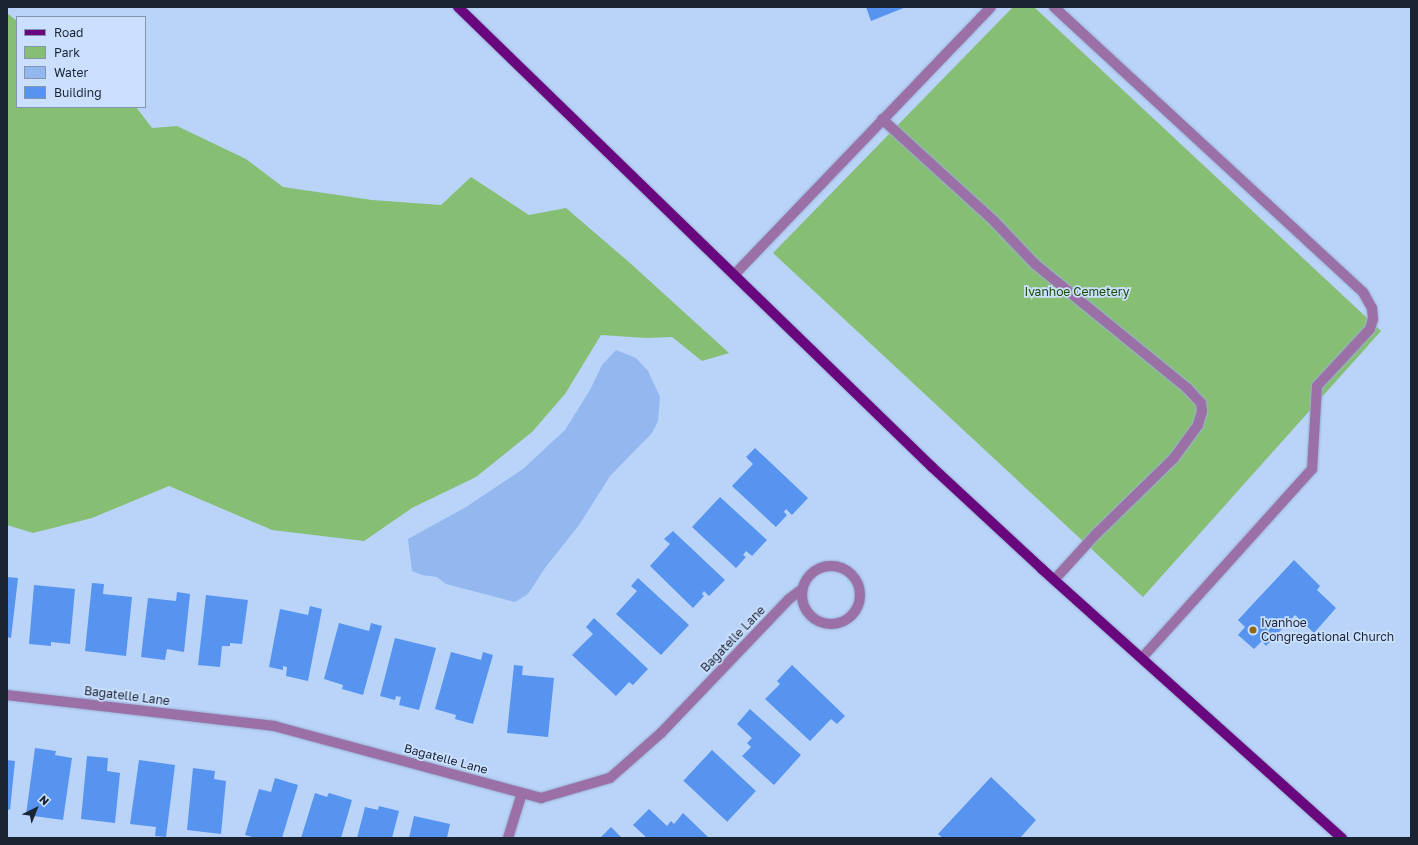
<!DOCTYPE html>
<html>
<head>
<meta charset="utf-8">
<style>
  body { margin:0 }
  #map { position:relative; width:1418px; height:845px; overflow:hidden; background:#b9d3f9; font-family:"Golos Text",sans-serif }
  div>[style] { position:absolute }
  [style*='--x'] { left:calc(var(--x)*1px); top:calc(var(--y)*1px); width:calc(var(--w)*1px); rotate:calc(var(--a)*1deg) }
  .green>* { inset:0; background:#86bf74 }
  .water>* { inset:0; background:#93b8f0 }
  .building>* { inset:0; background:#5794f0; transform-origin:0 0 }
  .roads { filter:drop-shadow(0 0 1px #99b0d1) drop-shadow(0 0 1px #99b0d1) }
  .minor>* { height:10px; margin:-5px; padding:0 5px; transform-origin:5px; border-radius:5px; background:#9b70a7 }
  .minor>.ring { margin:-5px; padding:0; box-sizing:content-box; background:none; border:10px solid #9b70a7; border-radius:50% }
  .major>* { height:10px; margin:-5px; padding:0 5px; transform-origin:5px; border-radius:5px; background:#68077e }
  .dots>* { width:11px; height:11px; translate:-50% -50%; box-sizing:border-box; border:2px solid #cbe0ff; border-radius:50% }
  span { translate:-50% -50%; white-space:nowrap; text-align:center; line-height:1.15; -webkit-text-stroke:3.5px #cbe0ff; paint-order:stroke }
  .park-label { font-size:12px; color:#1c4b06 }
  .poi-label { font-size:12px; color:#1b2432 }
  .left { translate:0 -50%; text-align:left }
  .street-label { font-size:12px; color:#1b2432 }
  .frame { position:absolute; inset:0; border:8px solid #1b2432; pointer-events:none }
  .legend { position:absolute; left:16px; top:16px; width:130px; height:92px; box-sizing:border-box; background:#cbe0ff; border:1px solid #8595ad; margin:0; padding:5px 7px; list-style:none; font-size:12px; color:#1b2432 }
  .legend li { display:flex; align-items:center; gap:8px; height:20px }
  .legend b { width:20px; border:1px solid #8595ad }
  .north { position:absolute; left:16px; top:789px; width:40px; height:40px; -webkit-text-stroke:3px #cbe0ff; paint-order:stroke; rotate:43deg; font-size:11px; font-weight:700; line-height:16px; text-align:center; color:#1b2432 }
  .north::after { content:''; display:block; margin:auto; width:14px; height:18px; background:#1b2432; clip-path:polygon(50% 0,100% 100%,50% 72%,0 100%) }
</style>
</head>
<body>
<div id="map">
  <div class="green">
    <i style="clip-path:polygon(1013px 7px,1034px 7px,1381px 331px,1143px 597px,773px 253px)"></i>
    <i style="clip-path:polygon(7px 13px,17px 21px,17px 107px,136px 107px,152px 128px,177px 126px,246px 159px,283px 187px,372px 200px,441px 205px,471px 177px,529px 215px,566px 208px,630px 263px,729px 353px,702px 361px,672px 337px,647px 338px,601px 335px,565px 394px,532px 432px,476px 477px,412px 508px,364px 541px,272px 530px,169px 486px,92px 518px,33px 533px,7px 525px)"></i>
  </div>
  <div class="water">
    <i style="clip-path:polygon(616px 350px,636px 358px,648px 371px,660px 397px,658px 421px,652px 433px,610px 476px,579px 525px,545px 568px,528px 594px,515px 602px,446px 584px,437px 577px,422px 575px,412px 571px,408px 539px,466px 507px,523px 469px,565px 430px,590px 390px,602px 365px)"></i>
  </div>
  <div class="building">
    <i style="clip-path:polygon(866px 7px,906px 7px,871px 21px)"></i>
    <i style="clip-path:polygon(755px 448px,808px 498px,792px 515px,786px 509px,784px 512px,787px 515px,776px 527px,732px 486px,753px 464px,746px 457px)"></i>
    <i style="clip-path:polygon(720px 497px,767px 540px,752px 556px,746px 551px,743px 555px,746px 557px,736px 568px,692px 527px)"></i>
    <i style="clip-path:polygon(673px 531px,725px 580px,709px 596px,704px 591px,702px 594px,704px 596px,693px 608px,650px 566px,670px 544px,664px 539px)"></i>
    <i style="clip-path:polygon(1294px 560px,1320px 586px,1317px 590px,1336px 608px,1314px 633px,1295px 615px,1266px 646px,1262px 641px,1254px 649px,1238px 635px,1245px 627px,1238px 620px)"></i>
    <i style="clip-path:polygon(7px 577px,18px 578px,11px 638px,7px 637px)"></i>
    <i style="clip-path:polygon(638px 578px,689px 625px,661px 655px,616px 614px,637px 591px,631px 586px)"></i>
    <i style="clip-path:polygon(92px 583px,104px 584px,103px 594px,132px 597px,126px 656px,85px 651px)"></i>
    <i style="clip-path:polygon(34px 585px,75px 589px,70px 644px,51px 642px,51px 646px,29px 644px)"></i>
    <i style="clip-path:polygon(177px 592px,190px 594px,184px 652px,167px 649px,165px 660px,141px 657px,148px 598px,176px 601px)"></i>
    <i style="clip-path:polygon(206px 595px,248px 600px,242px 644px,230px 643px,230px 646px,222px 646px,220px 667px,198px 665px)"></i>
    <i style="clip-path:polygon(310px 606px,322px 609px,308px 681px,286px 676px,287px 667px,283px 666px,283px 670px,269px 667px,280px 609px,308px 615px)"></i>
    <i style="clip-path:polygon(594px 618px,648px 669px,633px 685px,629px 682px,616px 696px,572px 655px,593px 634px,586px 627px)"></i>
    <i style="clip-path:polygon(339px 623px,369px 631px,371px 623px,382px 626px,363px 695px,342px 689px,343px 685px,324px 679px)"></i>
    <i style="clip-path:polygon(395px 638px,436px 648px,419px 710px,399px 705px,401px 697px,396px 696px,395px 700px,380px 696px)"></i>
    <i style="clip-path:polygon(451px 652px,481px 660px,483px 652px,493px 655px,473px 724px,455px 719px,456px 715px,435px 709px)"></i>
    <i style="clip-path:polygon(514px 665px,523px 666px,522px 675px,554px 678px,548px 737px,507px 733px)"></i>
    <i style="clip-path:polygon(792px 665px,845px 716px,837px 724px,831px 719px,810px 741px,765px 699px,780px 684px,777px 681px)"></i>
    <i style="clip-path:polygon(750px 709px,801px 755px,774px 785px,742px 756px,751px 747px,747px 743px,752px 738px,737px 724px)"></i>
    <i style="clip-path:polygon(35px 748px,56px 751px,55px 755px,72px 758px,63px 820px,26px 815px)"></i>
    <i style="left:712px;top:750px;width:60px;height:42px;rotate:43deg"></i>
    <i style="clip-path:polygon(87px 756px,108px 758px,107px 771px,120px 773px,115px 823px,81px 819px)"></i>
    <i style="clip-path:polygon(7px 760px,15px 761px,10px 810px,7px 809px)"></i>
    <i style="clip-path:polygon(139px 760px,175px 765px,166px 837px,155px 836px,156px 827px,130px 824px)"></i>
    <i style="clip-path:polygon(193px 768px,215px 771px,214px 779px,226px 781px,221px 834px,187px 830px)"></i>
    <i style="clip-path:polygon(991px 777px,1036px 820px,1020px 838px,943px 838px,938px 834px)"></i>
    <i style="clip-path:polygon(275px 778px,298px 785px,282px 838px,256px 838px,245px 835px,259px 789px,271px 792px)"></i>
    <i style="clip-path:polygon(315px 793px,327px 797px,329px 793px,352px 800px,341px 838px,301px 838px)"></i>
    <i style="clip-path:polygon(379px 806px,399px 811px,392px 838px,357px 838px,365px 807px,378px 810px)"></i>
    <i style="clip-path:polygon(649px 809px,667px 826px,671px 821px,674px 824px,683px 813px,709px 838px,647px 838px,633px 825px)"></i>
    <i style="clip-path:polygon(414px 816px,450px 824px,447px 838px,409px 838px)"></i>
    <i style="clip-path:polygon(611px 827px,622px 838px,600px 838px)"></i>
  </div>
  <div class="roads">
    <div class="minor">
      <i style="--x:1054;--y:7;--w:420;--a:42.7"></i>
      <i style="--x:1363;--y:292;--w:18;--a:61"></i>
      <i style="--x:1372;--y:308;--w:11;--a:85"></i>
      <i style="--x:1373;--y:319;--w:10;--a:107"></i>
      <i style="--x:1370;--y:329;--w:78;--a:132.9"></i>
      <i style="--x:1317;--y:386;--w:83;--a:93.4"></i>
      <i style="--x:1312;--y:469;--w:254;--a:132"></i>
      <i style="--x:882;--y:119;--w:151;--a:42.3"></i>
      <i style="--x:994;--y:221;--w:59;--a:46.4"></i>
      <i style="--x:1035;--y:264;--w:196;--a:39.2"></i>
      <i style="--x:1187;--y:388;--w:21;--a:47"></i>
      <i style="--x:1201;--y:403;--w:8;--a:83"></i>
      <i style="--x:1202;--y:411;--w:15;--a:106"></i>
      <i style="--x:1198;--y:425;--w:41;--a:126"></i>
      <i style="--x:1174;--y:458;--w:109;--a:135.7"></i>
      <i style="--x:1096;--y:534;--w:62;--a:132.4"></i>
      <i style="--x:734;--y:275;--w:371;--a:-46.2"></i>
      <i class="ring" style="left:802px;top:566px;width:48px;height:48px"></i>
      <i style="--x:7;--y:695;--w:269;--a:6.6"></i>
      <i style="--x:274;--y:726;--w:277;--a:15.1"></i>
      <i style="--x:541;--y:798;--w:72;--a:-16.2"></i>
      <i style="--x:610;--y:778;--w:68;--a:-41.4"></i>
      <i style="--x:661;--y:733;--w:185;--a:-46.3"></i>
      <i style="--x:789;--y:599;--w:15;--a:-37"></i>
      <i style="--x:508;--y:838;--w:47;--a:-72.7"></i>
    </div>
    <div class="major">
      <i style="--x:458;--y:7;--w:661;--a:44.14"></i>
      <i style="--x:932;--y:467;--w:150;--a:42.8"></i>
      <i style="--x:1042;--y:569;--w:403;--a:41.9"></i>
    </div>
  </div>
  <div class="dots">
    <i style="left:1253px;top:630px;background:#936812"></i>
  </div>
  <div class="park-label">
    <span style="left:1077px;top:292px">Ivanhoe Cemetery</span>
  </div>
  <div class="poi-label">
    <span class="left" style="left:1261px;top:630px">Ivanhoe<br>Congregational Church</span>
  </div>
  <div class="street-label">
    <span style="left:733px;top:639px;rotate:-46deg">Bagatelle Lane</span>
    <span style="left:127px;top:696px;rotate:7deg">Bagatelle Lane</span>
    <span style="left:446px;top:759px;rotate:15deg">Bagatelle Lane</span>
  </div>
  <div class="frame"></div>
  <ul class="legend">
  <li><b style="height:5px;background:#68077e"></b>Road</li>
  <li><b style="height:11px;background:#86bf74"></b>Park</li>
  <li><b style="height:11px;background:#93b8f0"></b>Water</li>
  <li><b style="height:11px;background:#5794f0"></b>Building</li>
  </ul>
  <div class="north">N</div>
</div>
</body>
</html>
